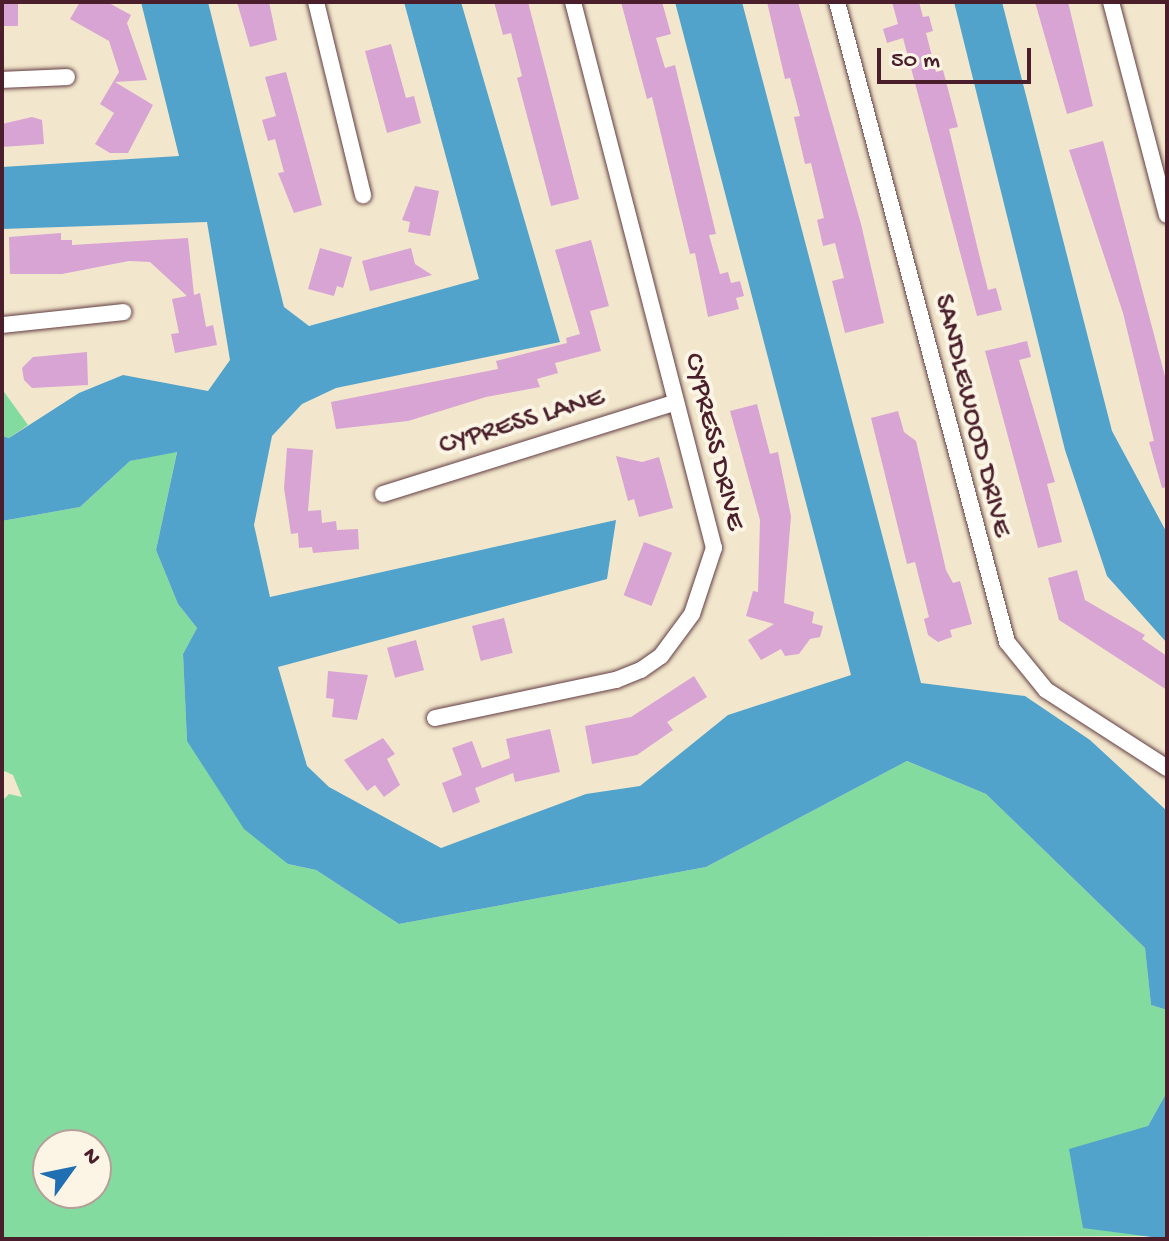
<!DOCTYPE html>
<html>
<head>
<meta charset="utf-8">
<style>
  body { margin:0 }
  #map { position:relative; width:1169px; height:1241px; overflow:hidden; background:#f2e7cc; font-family:"Gochi Hand",sans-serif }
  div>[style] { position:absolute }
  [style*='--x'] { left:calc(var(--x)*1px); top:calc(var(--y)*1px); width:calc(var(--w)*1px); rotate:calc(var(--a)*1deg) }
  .green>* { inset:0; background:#83db9f }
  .water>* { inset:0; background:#51a3cc }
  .building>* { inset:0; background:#d8a4d4; transform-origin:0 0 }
  .roads { filter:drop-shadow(0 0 2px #633d43) drop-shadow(0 0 2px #633d43) }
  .street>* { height:16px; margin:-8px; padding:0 8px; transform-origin:8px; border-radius:8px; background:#fff }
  span { translate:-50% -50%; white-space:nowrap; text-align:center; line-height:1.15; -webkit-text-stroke:8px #fcf5e5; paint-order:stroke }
  .street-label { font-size:28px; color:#4a1f2b }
  .frame { position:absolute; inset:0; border:4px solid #4a1f2b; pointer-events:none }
  .north { position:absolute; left:32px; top:1129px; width:80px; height:80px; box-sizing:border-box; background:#fcf5e5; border:2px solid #b59f9b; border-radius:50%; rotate:57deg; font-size:22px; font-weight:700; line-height:32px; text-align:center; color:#4a1f2b }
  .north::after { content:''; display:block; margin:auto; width:28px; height:36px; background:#1f6fb2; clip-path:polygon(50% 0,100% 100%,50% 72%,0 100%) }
  .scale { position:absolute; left:877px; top:48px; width:154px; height:36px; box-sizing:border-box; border:4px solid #4a1f2b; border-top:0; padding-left:10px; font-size:24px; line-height:28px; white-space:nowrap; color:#4a1f2b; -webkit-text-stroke:6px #fcf5e5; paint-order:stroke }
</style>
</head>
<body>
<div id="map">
  <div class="green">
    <i style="clip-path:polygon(2px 389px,28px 425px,9px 438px,2px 436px)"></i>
    <i style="clip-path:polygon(evenodd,177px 451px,156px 550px,178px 604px,197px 628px,183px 654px,187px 741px,288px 864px,316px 870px,399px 924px,706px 867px,907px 761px,986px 794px,1145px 948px,1151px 1005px,1167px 1010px,1167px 1092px,1148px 1126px,1150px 1236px,2px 1239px,2px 801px,9px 794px,22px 797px,13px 775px,2px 770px,2px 521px,80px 507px,130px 461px,177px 451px,48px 1145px,96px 1145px,96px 1193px,48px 1193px,48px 1145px)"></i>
  </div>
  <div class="water">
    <i style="clip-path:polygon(141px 2px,208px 2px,284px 307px,309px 326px,479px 279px,404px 2px,461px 2px,560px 342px,336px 388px,302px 404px,272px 436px,254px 525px,270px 597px,616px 520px,607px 579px,278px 667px,307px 766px,329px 787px,441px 848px,586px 794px,640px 786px,728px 715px,851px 675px,675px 2px,742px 2px,921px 683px,1025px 696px,1090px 740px,1167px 811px,1167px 1010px,1151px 1005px,1145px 948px,986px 794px,907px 761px,706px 867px,399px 924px,316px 870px,288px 864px,244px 829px,187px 741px,183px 654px,197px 628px,178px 604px,156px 550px,177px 452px,130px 461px,80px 507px,2px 521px,2px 436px,9px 438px,79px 393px,123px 375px,208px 391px,230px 360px,207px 222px,2px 229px,2px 167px,179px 156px)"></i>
    <i style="clip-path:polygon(954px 2px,1002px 2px,1112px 431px,1167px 533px,1167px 643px,1107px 576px,1065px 450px)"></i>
    <i style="clip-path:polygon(1167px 1092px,1167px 1239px,1083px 1228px,1069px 1149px,1148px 1126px)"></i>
  </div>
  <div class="building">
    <i style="left:2px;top:2px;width:16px;height:24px"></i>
    <i style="clip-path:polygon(80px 2px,107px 2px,131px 15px,127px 23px,147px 80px,115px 82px,153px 105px,128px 153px,110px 153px,95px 144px,114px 113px,100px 104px,119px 72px,109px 41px,70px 19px)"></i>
    <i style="clip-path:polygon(237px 2px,269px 2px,277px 40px,250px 47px)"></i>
    <i style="clip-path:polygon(494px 2px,528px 2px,579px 199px,551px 206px,517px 78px,522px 76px,511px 33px,503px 35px)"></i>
    <i style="clip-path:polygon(621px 2px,662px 2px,671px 34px,656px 38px,665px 68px,675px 65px,716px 234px,709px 235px,720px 274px,728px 272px,731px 283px,740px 281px,744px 296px,736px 298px,739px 309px,708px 317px,695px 253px,690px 254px,652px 97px,647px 99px)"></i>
    <i style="clip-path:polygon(767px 2px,798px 2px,861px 224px,884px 323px,845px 333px,832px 281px,844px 278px,835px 243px,823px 246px,817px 220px,824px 218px,811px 163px,805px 164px,794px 117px,800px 116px,790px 78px,785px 79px)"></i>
    <i style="clip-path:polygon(892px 2px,919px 2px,923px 17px,929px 16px,933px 31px,926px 33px,936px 72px,943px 70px,958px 127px,949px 129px,978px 250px,988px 290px,996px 288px,1002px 310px,977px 316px,903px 38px,887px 43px,883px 29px,898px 24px)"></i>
    <i style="clip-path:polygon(1035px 2px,1068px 2px,1093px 106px,1067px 114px)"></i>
    <i style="clip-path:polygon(391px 44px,406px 98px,414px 96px,421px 123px,387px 133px,365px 51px)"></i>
    <i style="clip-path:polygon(286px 72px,322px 205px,294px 213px,278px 173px,284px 172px,275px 139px,268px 141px,262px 120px,276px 116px,265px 77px)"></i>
    <i style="clip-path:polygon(32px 117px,42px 120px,44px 144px,2px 147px,2px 124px)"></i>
    <i style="clip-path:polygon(1103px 141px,1167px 384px,1167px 487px,1162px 488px,1149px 442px,1154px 441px,1123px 313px,1069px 150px)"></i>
    <i style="clip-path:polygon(415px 186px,439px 191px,430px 236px,408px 232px,410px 222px,402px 220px)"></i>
    <i style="clip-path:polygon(61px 233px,61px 240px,72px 240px,72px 245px,188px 238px,194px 295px,200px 293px,206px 327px,213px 325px,217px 345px,175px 353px,171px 334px,179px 333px,172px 299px,187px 296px,150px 262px,129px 261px,62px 274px,10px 274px,9px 237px)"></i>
    <i style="clip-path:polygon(591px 240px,609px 306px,590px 311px,601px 351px,555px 363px,558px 373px,537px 379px,540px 387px,486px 397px,408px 421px,336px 429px,331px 402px,498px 369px,496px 361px,567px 343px,566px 338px,580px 334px,555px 250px)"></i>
    <i style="clip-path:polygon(320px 248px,352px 257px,343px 288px,337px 286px,334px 296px,308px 289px)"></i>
    <i style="clip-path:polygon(411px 248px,415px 264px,432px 275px,370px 291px,362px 261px)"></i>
    <i style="clip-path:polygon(1027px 341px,1031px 357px,1019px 360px,1055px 482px,1047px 484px,1062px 542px,1038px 548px,985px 351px)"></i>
    <i style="clip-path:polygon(87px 352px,88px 385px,32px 388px,24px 380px,22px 368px,33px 357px)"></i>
    <i style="clip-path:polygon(757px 404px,770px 454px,778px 452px,791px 516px,784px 603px,814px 612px,812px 623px,823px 626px,820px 637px,810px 639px,799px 654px,785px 656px,781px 649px,761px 660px,748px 640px,774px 624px,746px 616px,753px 591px,758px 592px,760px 520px,730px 411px)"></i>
    <i style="clip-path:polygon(898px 411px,904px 432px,916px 441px,946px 570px,953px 583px,960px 581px,972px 624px,950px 630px,952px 637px,938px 642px,928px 635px,924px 619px,929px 617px,915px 562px,907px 564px,871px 418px)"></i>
    <i style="clip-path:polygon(287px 448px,313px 450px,308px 511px,321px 510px,322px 523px,336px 521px,337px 530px,358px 529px,359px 549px,313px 553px,312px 547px,299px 548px,298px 533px,291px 534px,284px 488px)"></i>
    <i style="clip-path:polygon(616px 456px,642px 462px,659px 457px,673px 508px,639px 517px,634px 499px,628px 501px)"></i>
    <i style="left:644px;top:542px;width:30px;height:57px;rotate:21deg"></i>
    <i style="clip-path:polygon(1077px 570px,1085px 600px,1145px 635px,1142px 639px,1167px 656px,1167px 690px,1059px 620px,1048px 578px)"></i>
    <i style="left:504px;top:618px;width:36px;height:33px;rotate:76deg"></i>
    <i style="left:416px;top:640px;width:31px;height:30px;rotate:75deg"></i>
    <i style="clip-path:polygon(328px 671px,368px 675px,357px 720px,332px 717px,334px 699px,326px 698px)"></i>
    <i style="clip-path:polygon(694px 676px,707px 697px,667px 722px,673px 730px,637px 755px,592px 764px,585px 726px,631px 717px)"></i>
    <i style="clip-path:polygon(550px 729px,560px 772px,515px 782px,513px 773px,475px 788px,480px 802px,453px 813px,442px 783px,462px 775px,452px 748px,472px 741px,482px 768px,510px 758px,506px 739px)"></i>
    <i style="clip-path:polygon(383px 738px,395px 754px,387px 759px,400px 785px,384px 797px,375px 785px,367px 791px,344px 760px)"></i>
  </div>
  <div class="roads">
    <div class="street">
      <i style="--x:316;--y:2;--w:199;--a:76.3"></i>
      <i style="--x:837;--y:2;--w:662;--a:75.12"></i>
      <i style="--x:1007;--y:642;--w:62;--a:50.9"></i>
      <i style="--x:1046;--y:690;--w:144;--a:32.8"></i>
      <i style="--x:1111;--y:2;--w:220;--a:75.3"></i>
      <i style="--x:2;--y:80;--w:65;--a:-2.6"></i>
      <i style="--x:2;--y:325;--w:122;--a:-6.1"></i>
      <i style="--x:383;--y:494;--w:307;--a:-17.4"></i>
      <i style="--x:435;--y:718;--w:185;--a:-11.9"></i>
      <i style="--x:616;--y:680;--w:27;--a:-22"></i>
      <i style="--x:641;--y:670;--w:24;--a:-35"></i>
      <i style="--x:661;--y:656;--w:52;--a:-53.6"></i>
      <i style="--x:692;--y:614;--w:70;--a:-71.6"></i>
      <i style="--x:714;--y:548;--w:564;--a:-104.48"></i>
    </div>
  </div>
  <div class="street-label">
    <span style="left:971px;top:416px;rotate:76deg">SANDLEWOOD DRIVE</span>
    <span style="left:522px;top:423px;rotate:-17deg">CYPRESS LANE</span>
    <span style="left:713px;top:442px;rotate:76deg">CYPRESS DRIVE</span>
  </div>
  <div class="frame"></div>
  <div class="north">N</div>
  <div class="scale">50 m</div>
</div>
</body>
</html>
